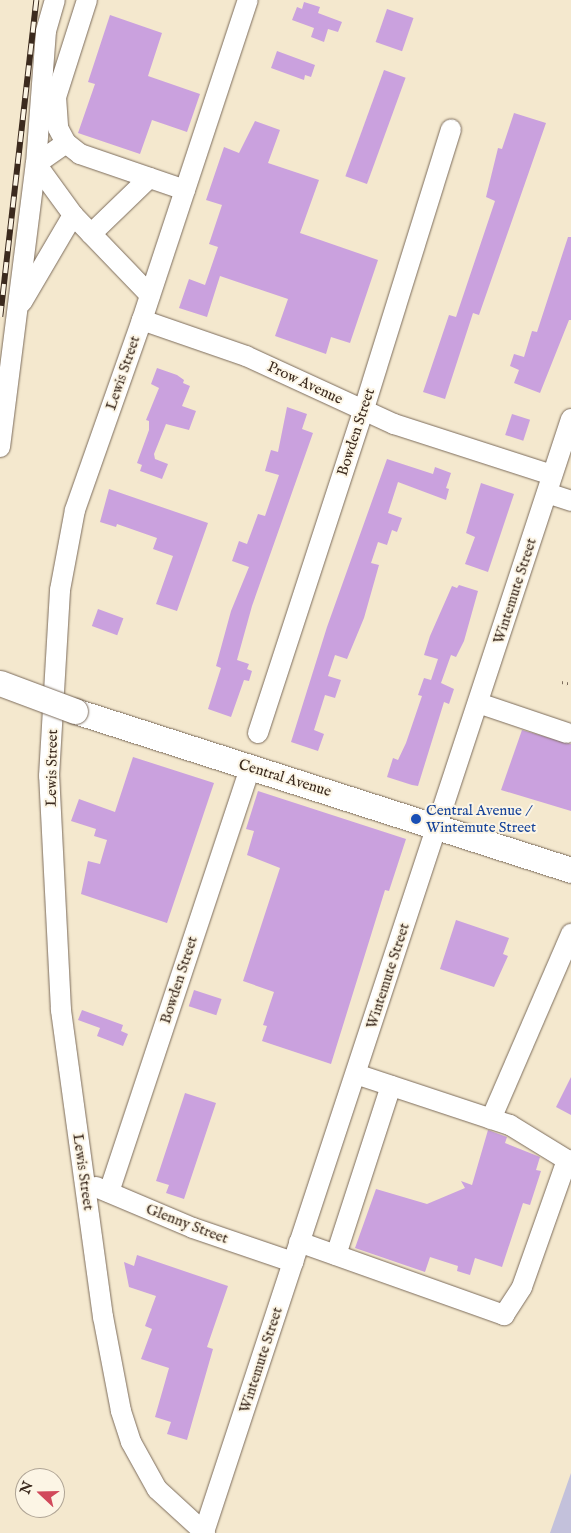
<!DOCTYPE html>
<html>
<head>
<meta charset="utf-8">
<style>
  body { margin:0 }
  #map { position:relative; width:571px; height:1533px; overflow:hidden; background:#f4e8ce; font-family:"IM FELL English",serif }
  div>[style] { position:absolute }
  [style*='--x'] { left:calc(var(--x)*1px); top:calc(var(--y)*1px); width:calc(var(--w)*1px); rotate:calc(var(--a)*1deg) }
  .industrial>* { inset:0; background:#c3c1db }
  .building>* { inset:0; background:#caa1de; transform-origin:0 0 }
  .path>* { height:2.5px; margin-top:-1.25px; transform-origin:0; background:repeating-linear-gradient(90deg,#7c6c5c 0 1px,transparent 0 5px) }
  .roads { filter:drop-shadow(0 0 1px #7c6c5c) drop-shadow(0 0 1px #7c6c5c) }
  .minor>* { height:20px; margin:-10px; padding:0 10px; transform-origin:10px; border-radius:10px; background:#fff }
  .major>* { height:25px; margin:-12.5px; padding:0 12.5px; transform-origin:12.5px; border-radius:12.5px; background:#fff }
  .rail>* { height:5.5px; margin-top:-2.75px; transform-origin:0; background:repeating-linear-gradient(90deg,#fcf5e5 0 11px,#3b2a1e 0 22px); box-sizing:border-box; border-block:1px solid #3b2a1e }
  .bridges { filter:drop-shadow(0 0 1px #7c6c5c) drop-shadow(0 0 1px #7c6c5c) }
  .major-bridge>* { height:25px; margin:-12.5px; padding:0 12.5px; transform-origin:12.5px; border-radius:12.5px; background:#fff }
  .dots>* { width:14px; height:14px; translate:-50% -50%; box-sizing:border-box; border:2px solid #fcf5e5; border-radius:50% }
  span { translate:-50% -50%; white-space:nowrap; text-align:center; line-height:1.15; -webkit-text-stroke:4px #fcf5e5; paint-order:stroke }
  .street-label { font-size:15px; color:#3b2a1e }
  .transit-label { font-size:15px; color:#164399 }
  .left { translate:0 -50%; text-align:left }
  .north { position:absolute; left:15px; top:1468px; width:50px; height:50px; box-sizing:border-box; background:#fcf5e5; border:1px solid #afa495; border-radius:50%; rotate:291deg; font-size:14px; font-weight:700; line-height:20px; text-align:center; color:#3b2a1e }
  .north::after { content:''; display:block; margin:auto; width:18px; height:22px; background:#d1495b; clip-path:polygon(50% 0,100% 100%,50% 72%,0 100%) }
</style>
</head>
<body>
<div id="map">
  <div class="industrial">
    <i style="clip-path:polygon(571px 1473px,571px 1533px,550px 1533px)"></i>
  </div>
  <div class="building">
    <i style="clip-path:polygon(304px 2px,320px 7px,318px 13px,342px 22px,338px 32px,328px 29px,324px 42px,311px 37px,314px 28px,292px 20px,297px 7px,302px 9px)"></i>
    <i style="left:387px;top:9px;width:28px;height:35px;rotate:19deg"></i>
    <i style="clip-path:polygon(110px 15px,162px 33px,148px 76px,200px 94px,187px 132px,152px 120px,140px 154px,78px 133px,95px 84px,88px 82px)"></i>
    <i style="clip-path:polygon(277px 51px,315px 65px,311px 77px,305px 75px,304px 80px,271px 68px)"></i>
    <i style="left:384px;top:70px;width:23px;height:113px;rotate:20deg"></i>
    <i style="clip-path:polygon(514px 113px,546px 123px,479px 315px,473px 313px,445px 399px,423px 392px,449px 315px,456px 317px,495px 201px,486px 197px,498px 148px,502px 149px)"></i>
    <i style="clip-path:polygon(255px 121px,280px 130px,268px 163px,319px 180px,300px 233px,378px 260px,350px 343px,331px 337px,326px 354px,275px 336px,288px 299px,220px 276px,207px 317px,179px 308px,189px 279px,205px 285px,218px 247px,209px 244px,222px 205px,206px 200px,224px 147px,239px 153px)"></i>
    <i style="clip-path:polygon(568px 237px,571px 237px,571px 320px,569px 320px,540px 393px,514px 383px,519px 370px,510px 366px,514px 354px,524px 357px,532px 331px,537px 332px)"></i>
    <i style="clip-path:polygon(157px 368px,177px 375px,184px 380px,183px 383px,190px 386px,182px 406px,196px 411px,189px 430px,166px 424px,154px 454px,155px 459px,168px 464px,162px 479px,140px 471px,142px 465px,137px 463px,149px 430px,149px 421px,146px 420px,159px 388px,151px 384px)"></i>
    <i style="clip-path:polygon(287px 407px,307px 414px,302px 429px,313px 433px,252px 606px,237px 660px,249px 664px,247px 669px,252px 671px,249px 681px,244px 680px,231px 717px,208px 709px,221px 668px,216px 666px,231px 611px,249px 567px,232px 561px,239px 541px,247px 544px,258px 514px,265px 516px,279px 475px,265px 471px,271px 450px,278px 452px)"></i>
    <i style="left:512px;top:414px;width:19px;height:22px;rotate:18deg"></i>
    <i style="clip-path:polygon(387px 459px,433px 474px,435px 467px,451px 473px,446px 488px,449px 489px,446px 500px,398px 482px,388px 513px,402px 518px,397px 532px,392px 530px,387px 545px,378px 542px,371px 563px,379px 565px,364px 618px,347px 659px,335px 655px,328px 676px,341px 680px,335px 698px,325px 695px,314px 730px,324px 734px,318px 751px,291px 742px,327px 627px)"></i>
    <i style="clip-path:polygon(481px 483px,514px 494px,488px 572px,465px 564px,475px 537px,466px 533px)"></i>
    <i style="clip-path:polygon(109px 489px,208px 523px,177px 611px,156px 604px,173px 556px,153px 549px,157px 538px,117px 524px,116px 527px,100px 522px)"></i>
    <i style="clip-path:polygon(459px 585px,478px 591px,464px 641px,456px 657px,451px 655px,441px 683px,454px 689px,449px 704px,444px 702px,418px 786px,412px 785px,387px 777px,393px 758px,398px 760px,406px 743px,422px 696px,418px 695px,424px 678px,431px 680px,438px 659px,424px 655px,430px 636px,452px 586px,457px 588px)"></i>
    <i style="left:98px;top:609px;width:27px;height:18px;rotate:20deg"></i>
    <i style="clip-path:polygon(522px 730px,571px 744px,571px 811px,501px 790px)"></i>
    <i style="clip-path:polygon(133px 757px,214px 783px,167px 923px,81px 894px,88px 861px,100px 864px,107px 840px,94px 836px,96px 829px,71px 821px,79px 799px,115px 812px)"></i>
    <i style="clip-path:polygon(258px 791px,406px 839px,389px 891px,385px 890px,331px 1064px,262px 1041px,267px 1026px,263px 1025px,274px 992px,243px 981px,280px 868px,247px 855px,254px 831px,246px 829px)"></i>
    <i style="clip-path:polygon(456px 920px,509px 938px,503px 954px,508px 956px,494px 987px,440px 969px)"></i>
    <i style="left:194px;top:990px;width:29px;height:17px;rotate:18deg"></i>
    <i style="clip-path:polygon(82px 1010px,123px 1025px,121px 1031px,128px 1034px,123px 1046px,97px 1036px,100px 1028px,78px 1020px)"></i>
    <i style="clip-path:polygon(571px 1077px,571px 1115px,556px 1107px)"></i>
    <i style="clip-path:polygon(185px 1093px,216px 1103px,184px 1199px,166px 1193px,169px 1185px,156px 1181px)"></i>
    <i style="clip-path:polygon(488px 1130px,507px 1137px,505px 1143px,540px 1157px,536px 1170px,541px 1171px,530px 1205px,523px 1203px,502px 1267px,475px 1258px,470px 1275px,457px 1271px,458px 1266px,430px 1257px,425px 1272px,355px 1248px,376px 1189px,427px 1204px,465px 1188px,461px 1181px,472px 1185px)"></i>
    <i style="clip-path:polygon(137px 1255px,228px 1286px,207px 1347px,213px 1349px,187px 1440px,167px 1434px,171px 1422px,155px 1417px,169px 1368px,141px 1359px,152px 1329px,145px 1326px,156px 1296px,129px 1287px,124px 1262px,134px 1266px)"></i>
  </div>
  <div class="path">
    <i style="--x:562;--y:682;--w:9;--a:13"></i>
  </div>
  <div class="roads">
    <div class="minor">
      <i style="--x:87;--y:0;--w:102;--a:107.7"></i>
      <i style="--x:56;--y:97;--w:31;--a:86"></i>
      <i style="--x:58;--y:128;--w:17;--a:62"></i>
      <i style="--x:66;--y:143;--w:18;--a:38"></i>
      <i style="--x:80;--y:154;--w:111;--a:18.9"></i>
      <i style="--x:66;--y:143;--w:37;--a:145"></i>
      <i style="--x:36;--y:164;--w:63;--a:54"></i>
      <i style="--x:73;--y:215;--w:111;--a:46.1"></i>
      <i style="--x:91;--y:234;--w:81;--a:-44"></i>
      <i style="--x:22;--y:302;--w:101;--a:-59.6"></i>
      <i style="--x:142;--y:320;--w:110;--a:19.1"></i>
      <i style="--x:246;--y:356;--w:163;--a:24.7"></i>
      <i style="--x:394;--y:424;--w:166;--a:17.9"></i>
      <i style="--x:0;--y:447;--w:285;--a:-82.8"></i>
      <i style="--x:36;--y:164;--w:133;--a:-85.7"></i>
      <i style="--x:46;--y:31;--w:32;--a:-74"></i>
      <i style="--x:547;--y:493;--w:25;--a:18"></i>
      <i style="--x:478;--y:703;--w:94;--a:18.6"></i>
      <i style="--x:258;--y:733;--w:338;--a:-71.9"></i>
      <i style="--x:363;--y:412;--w:296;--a:-72.7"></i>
      <i style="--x:491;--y:1119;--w:202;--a:-66.6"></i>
      <i style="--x:96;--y:1187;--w:105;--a:22.9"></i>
      <i style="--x:193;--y:1228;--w:106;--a:18.8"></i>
      <i style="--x:109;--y:1192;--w:447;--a:-71.6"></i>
      <i style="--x:299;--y:1242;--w:218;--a:19.6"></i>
      <i style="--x:504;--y:1315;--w:33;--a:-57"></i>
      <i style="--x:522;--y:1287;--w:135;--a:-70.5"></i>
      <i style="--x:567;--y:1160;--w:67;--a:-148.4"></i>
      <i style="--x:510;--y:1125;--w:162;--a:-161.7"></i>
      <i style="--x:336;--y:1255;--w:178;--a:-72"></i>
      <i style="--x:204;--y:1532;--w:1172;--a:-71.75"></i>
      <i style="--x:205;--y:1533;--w:65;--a:-137.5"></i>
      <i style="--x:157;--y:1489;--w:54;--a:-119"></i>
      <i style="--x:131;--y:1442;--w:33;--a:-108"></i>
      <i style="--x:121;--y:1411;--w:96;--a:-100.8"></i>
      <i style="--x:103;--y:1317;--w:310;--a:-97.8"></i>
      <i style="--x:61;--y:1010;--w:234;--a:-92.9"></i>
      <i style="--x:49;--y:776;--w:186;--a:-86.6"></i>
      <i style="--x:60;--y:590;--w:81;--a:-79.4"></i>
      <i style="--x:75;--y:510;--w:201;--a:-70.6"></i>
      <i style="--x:142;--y:320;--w:337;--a:-71.7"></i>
    </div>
    <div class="major">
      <i style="--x:75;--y:711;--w:521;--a:17.77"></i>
    </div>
  </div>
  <div class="rail">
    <i style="--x:0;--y:317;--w:319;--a:-83.5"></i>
  </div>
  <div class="bridges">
    <div class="major-bridge">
      <i style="--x:0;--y:683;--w:80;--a:20.5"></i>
    </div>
  </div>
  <div class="dots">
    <i style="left:416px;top:819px;background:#1a4fb4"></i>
  </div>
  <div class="street-label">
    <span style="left:123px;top:373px;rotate:-71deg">Lewis Street</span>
    <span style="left:305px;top:383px;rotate:25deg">Prow Avenue</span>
    <span style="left:356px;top:432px;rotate:-72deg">Bowden Street</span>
    <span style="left:515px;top:591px;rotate:-72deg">Wintemute Street</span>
    <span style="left:52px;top:768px;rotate:-89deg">Lewis Street</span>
    <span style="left:285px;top:778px;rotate:17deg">Central Avenue</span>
    <span style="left:388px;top:976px;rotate:-72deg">Wintemute Street</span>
    <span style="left:179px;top:980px;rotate:-72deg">Bowden Street</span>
    <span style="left:83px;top:1172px;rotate:82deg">Lewis Street</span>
    <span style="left:187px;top:1224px;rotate:21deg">Glenny Street</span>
    <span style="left:261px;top:1360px;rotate:-72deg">Wintemute Street</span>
  </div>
  <div class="transit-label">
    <span class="left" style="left:426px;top:819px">Central Avenue /<br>Wintemute Street</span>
  </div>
  <div class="north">N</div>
</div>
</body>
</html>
